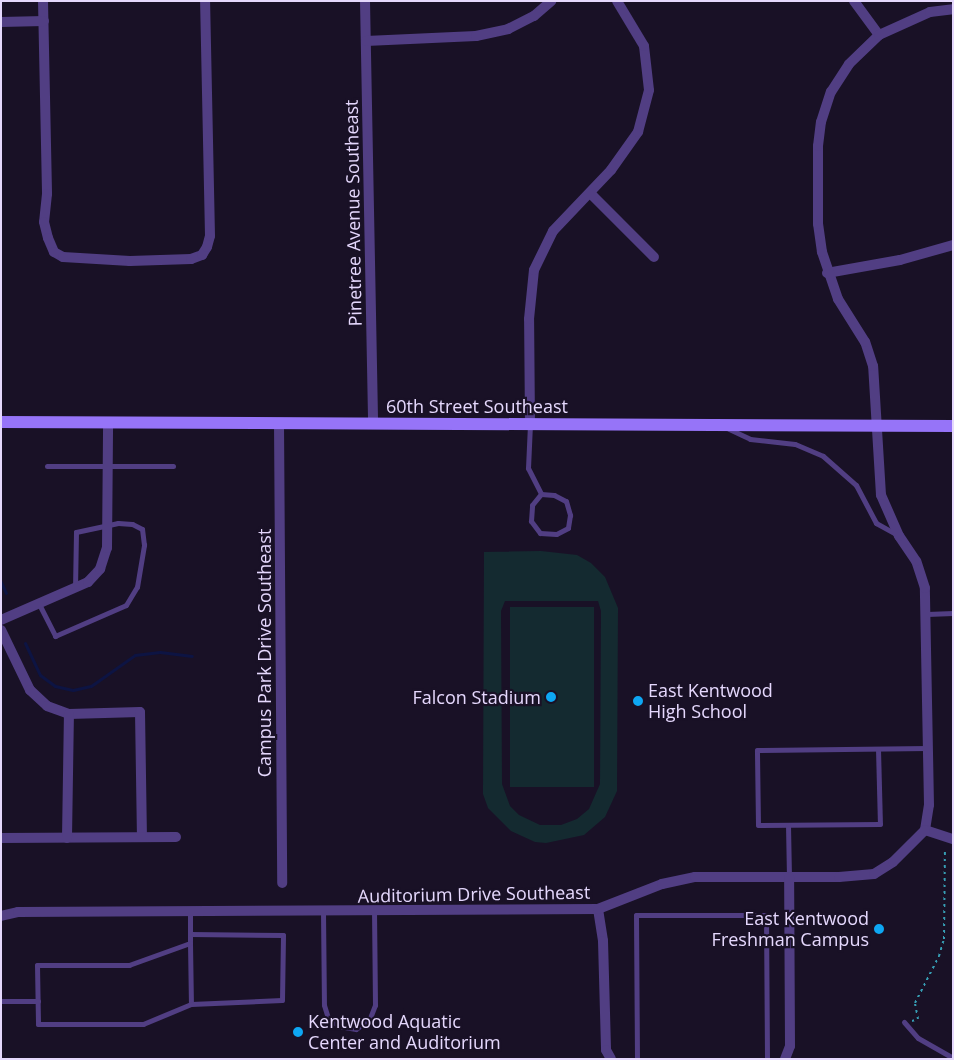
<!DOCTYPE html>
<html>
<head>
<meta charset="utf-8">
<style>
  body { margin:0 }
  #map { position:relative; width:954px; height:1060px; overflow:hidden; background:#191126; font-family:"Open Sans",sans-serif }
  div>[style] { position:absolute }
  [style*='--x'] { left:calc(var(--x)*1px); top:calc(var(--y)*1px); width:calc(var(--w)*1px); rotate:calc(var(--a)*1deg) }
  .green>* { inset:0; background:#142a30; transform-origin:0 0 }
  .stream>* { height:3px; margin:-1.5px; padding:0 1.5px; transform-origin:1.5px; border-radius:1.5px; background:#0d1443 }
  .path>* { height:2px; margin-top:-1px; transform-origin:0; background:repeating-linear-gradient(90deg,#369db3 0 2.5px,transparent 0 6.5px) }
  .lane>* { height:5px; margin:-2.5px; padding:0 2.5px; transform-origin:2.5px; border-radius:2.5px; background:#513e83 }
  .street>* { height:10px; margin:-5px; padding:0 5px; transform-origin:5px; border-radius:5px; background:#513e83 }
  .secondary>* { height:12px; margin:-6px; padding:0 6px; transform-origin:6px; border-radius:6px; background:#9674f8 }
  .dots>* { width:14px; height:14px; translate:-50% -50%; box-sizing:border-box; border:2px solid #191126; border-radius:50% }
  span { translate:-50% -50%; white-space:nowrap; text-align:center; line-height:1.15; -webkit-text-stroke:4.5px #191126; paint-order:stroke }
  .street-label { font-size:18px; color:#e5d8fd }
  .poi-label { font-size:18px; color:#e5d8fd }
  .left { translate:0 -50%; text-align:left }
  .right { translate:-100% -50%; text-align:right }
  .frame { position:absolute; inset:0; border:2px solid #e5d8fd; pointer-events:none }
</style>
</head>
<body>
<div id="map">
  <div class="green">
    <i style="clip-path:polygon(evenodd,541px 551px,577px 555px,591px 563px,605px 577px,618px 608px,617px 791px,605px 817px,584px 835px,546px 843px,535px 842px,511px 831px,488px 808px,483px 794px,484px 552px,541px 551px,505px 601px,598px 601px,601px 611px,600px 784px,589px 809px,577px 819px,561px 825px,540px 825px,519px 815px,510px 806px,502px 784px,501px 611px,505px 601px)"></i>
    <i style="left:510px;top:607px;width:84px;height:180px"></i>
  </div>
  <div class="stream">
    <i style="--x:1;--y:582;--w:12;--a:66"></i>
    <i style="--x:25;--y:643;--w:35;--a:65"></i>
    <i style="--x:40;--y:675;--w:19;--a:36"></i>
    <i style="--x:55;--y:686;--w:18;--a:13"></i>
    <i style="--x:73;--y:690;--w:18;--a:-13"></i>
    <i style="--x:91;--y:686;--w:54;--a:-35.2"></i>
    <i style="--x:135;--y:655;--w:25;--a:-7"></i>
    <i style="--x:160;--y:652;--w:32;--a:7"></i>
  </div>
  <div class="path">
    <i style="--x:912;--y:1021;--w:6;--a:-18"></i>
    <i style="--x:918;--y:1019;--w:16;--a:-101"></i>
    <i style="--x:915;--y:1003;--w:53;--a:-62.9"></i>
    <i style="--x:939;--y:956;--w:18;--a:-74"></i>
    <i style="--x:944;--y:939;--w:91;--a:-89.4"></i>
  </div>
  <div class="lane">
    <i style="--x:530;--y:424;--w:44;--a:92.6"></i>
    <i style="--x:528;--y:468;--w:29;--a:63"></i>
    <i style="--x:541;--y:494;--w:13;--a:4"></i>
    <i style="--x:554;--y:495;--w:13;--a:27"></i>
    <i style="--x:566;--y:501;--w:15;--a:74"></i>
    <i style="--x:570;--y:515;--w:13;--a:99"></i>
    <i style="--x:568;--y:528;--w:13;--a:153"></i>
    <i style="--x:556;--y:534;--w:16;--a:-176"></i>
    <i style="--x:540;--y:533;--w:15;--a:-127"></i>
    <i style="--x:531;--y:521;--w:16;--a:-86"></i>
    <i style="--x:532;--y:505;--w:14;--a:-51"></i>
    <i style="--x:729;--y:429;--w:23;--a:25"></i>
    <i style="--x:750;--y:439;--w:45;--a:6.3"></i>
    <i style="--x:795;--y:444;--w:30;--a:23"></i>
    <i style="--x:823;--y:456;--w:44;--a:41.3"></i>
    <i style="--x:856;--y:485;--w:43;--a:62.2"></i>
    <i style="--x:876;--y:523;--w:23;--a:29"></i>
    <i style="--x:47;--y:466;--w:126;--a:0"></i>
    <i style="--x:39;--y:604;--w:36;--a:63"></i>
    <i style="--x:55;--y:636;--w:77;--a:-23.6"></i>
    <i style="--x:126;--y:605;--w:21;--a:-59"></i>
    <i style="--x:137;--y:587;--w:43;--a:-80.5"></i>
    <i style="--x:144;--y:545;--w:16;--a:-97"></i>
    <i style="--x:142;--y:529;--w:11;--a:-153"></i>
    <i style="--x:132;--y:524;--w:14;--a:-176"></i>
    <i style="--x:118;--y:523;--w:43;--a:167.9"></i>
    <i style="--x:76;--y:532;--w:55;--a:91"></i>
    <i style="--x:927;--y:614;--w:26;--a:-2"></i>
    <i style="--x:878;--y:749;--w:75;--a:88.5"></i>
    <i style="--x:880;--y:824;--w:122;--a:179.5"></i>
    <i style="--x:758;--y:825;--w:75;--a:-90.8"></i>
    <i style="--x:757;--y:750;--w:171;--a:-0.7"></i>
    <i style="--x:788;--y:825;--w:52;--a:88.9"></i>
    <i style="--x:190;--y:912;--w:31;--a:90"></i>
    <i style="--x:190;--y:943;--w:61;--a:89.1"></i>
    <i style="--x:191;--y:1004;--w:91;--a:-2.5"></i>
    <i style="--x:282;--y:1000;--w:65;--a:-89.1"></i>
    <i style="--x:283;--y:935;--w:93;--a:-179.4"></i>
    <i style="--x:323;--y:912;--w:93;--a:89.4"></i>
    <i style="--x:324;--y:1005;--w:14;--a:73"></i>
    <i style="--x:328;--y:1018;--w:14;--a:36"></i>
    <i style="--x:339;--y:1026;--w:17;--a:10"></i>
    <i style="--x:356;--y:1029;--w:18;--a:-38"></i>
    <i style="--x:370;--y:1018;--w:14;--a:-69"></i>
    <i style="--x:375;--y:1005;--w:93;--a:-90.6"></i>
    <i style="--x:190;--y:943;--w:65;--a:160.2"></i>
    <i style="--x:129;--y:965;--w:92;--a:180"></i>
    <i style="--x:37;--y:965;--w:59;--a:89"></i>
    <i style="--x:38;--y:1024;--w:105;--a:0"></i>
    <i style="--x:143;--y:1024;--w:52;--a:-22.6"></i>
    <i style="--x:1;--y:1001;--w:37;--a:0"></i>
    <i style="--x:904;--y:1022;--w:21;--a:49"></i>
    <i style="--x:918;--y:1038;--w:40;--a:29.7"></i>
    <i style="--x:637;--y:1059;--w:144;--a:-90.4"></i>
    <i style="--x:636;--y:915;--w:130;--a:0"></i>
    <i style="--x:766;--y:915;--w:144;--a:89.6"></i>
  </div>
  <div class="street">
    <i style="--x:43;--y:1;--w:193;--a:88.8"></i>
    <i style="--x:47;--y:194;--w:28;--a:96"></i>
    <i style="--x:44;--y:222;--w:16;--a:76"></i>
    <i style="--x:48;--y:238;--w:15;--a:67"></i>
    <i style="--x:54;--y:252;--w:10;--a:29"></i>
    <i style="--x:63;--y:257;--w:67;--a:3.4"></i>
    <i style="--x:130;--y:261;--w:61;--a:-1.9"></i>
    <i style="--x:191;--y:259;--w:12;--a:-20"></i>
    <i style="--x:202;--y:255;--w:9;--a:-58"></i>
    <i style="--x:207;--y:247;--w:11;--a:-75"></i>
    <i style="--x:210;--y:236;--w:235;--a:-91.2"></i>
    <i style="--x:365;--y:1;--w:423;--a:88.9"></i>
    <i style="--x:854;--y:1;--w:42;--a:53.7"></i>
    <i style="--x:1;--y:22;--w:43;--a:-1.3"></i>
    <i style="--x:366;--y:41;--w:110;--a:-2.6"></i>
    <i style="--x:476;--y:36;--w:33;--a:-12"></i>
    <i style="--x:508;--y:29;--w:29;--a:-27"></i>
    <i style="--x:534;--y:16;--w:23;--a:-41"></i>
    <i style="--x:591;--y:194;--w:89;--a:45"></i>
    <i style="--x:827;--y:273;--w:74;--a:-10.1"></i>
    <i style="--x:900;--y:260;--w:55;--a:-15.8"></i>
    <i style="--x:279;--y:423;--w:460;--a:89.6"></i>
    <i style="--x:530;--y:424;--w:105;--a:-90.5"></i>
    <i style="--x:529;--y:319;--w:49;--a:-84.2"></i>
    <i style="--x:534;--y:270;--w:43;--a:-64"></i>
    <i style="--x:553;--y:231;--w:84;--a:-46.4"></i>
    <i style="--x:611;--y:170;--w:47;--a:-54.6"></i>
    <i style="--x:638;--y:132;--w:43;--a:-75.3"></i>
    <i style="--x:649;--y:90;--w:44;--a:-96.5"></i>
    <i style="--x:644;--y:46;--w:52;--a:-121"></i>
    <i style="--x:1;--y:620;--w:95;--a:-23.6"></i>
    <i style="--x:88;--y:582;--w:18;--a:-47"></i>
    <i style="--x:100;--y:569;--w:22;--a:-72"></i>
    <i style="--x:107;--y:548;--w:125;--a:-89.5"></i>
    <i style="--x:1;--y:630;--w:67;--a:64.2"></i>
    <i style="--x:30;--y:690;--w:23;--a:43"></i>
    <i style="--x:47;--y:706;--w:23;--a:20"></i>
    <i style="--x:69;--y:714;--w:71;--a:-1.6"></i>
    <i style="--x:140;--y:712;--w:125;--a:89.1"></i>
    <i style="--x:925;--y:830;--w:25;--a:-81"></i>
    <i style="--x:929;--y:805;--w:217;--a:-91.1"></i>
    <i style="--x:925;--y:588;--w:28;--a:-108"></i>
    <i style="--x:916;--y:561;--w:30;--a:-124"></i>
    <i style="--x:899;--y:536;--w:45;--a:-113.7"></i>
    <i style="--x:881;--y:495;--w:129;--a:-93.5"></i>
    <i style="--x:873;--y:366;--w:25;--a:-108"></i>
    <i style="--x:865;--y:342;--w:51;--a:-122.1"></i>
    <i style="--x:838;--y:299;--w:50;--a:-108.8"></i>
    <i style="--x:822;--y:252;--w:28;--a:-98"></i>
    <i style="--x:818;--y:224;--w:78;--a:-90"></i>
    <i style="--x:818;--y:146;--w:24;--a:-83"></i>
    <i style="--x:821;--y:122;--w:32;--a:-72"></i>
    <i style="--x:831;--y:92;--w:33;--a:-57"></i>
    <i style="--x:849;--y:64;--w:42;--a:-44"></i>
    <i style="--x:879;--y:35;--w:56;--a:-24.3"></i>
    <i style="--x:930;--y:12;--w:23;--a:-7"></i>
    <i style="--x:925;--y:830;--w:29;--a:18"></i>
    <i style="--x:1;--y:838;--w:175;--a:-0.3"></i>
    <i style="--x:67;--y:838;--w:124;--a:-89.1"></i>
    <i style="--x:598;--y:909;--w:32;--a:81"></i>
    <i style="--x:603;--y:941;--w:109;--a:88.4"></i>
    <i style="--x:606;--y:1050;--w:10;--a:61"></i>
    <i style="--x:1;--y:916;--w:17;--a:-13"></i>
    <i style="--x:18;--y:912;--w:580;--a:-0.3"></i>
    <i style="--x:598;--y:909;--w:69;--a:-21.3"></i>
    <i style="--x:662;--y:884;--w:34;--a:-12"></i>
    <i style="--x:695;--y:877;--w:144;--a:0"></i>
    <i style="--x:839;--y:877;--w:35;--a:-5"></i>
    <i style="--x:874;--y:874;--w:22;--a:-32"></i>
    <i style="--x:893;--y:862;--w:45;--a:-45"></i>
    <i style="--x:785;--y:1059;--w:14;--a:-69"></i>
    <i style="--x:790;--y:1046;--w:169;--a:-90.3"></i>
  </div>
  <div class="secondary">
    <i style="--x:1;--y:422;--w:952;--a:0.24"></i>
  </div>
  <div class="dots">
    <i style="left:551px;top:697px;background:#0ea7f3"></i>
    <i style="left:638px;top:701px;background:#0ea7f3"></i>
    <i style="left:879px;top:929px;background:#0ea7f3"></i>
    <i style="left:298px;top:1032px;background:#0ea7f3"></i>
  </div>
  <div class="street-label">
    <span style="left:353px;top:213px;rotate:-91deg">Pinetree Avenue Southeast</span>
    <span style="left:477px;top:406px">60th Street Southeast</span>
    <span style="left:264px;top:653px;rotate:-90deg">Campus Park Drive Southeast</span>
    <span style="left:474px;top:894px;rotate:-1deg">Auditorium Drive Southeast</span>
  </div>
  <div class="poi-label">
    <span class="left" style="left:648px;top:701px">East Kentwood<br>High School</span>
    <span class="right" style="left:541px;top:697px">Falcon Stadium</span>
    <span class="right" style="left:869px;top:929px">East Kentwood<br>Freshman Campus</span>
    <span class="left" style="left:308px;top:1032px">Kentwood Aquatic<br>Center and Auditorium</span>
  </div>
  <div class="frame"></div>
</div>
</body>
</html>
